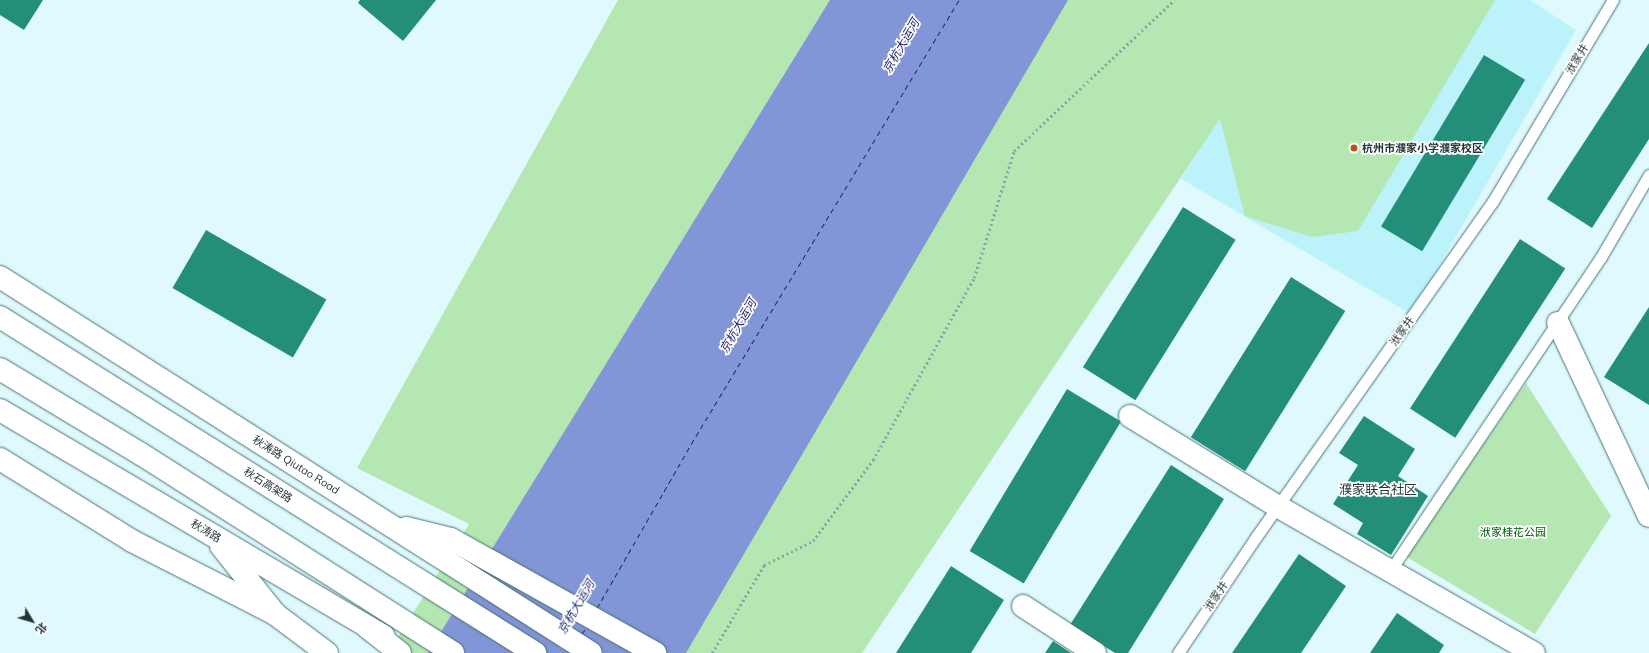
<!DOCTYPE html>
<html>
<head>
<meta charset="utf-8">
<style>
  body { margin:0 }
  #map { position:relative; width:1649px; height:653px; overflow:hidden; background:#dff9fd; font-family:Mulish,"Noto Sans SC",sans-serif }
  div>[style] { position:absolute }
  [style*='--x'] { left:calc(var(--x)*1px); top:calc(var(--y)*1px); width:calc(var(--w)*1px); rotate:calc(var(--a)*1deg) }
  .built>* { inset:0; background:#bcf3fb }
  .green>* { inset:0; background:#b4e7b1 }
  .water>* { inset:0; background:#8295d7 }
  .ferry>* { height:1px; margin-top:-0.5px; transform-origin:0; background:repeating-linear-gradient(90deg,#1b2470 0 5px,transparent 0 9px) }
  .building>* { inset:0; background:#248f79; transform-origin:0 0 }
  .path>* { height:2.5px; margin-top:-1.25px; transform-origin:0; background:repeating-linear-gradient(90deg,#8da3a7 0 2px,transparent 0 5px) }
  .roads { filter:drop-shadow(0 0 1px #4a7379) drop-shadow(0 0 1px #4a7379) }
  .lane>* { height:11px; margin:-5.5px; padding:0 5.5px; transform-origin:5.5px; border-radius:5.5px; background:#fff }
  .street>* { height:22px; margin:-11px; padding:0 11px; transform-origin:11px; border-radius:11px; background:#fff }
  .primary>* { height:22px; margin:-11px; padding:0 11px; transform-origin:11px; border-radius:11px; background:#fff }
  .highway>* { height:22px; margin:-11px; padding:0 11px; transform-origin:11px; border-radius:11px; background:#fff }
  .dots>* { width:11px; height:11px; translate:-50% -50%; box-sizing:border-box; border:2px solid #fff; border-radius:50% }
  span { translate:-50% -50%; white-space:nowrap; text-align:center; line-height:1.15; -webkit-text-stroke:3.5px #fff; paint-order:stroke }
  .street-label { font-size:11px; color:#233437 }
  .poi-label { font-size:11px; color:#233437; font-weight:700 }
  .left { translate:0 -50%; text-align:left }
  .park-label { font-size:11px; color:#005404 }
  .water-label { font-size:12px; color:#1b2470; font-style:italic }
  .quarter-label { font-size:13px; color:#233437 }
  .north { position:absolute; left:12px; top:601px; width:40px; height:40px; -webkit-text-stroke:3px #fff; paint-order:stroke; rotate:128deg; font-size:11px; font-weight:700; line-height:16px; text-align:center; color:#233437 }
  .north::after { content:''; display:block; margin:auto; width:14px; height:18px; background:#233437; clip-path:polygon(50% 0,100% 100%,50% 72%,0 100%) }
</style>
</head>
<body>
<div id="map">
  <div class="built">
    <i style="clip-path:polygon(1293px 0,1530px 0,1576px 30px,1411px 314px,1181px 179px)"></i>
  </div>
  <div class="green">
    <i style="clip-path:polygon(618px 0,1495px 0,1358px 231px,1312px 237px,1245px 216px,1220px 119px,862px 653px,388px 653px,469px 524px,357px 468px)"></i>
    <i style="clip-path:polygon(1526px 383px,1611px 516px,1535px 634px,1405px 556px)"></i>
  </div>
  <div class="water">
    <i style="clip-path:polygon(830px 0,1068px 0,686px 653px,428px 653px)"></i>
  </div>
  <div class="ferry">
    <i style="--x:597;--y:608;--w:198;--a:-60.1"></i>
    <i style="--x:696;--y:436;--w:509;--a:-58.9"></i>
    <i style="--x:582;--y:634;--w:9;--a:-58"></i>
  </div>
  <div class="building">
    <i style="clip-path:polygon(0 0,43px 0,24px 30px,0 15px)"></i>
    <i style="clip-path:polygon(360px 0,436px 0,403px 41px,358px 3px)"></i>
    <i style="clip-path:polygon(1649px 43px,1649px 139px,1592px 228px,1547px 199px)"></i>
    <i style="left:1484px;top:55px;width:48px;height:200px;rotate:31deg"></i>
    <i style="left:1183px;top:207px;width:62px;height:189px;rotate:32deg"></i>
    <i style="left:206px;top:230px;width:139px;height:67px;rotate:30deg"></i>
    <i style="left:1520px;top:239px;width:54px;height:202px;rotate:33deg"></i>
    <i style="left:1291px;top:277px;width:64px;height:189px;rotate:32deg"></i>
    <i style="clip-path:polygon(1649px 307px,1649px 405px,1604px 377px)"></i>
    <i style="left:1067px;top:389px;width:63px;height:189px;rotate:31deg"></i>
    <i style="clip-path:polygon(1364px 416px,1415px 449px,1398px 476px,1428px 496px,1391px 555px,1357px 534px,1363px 523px,1333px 504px,1358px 465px,1339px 453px)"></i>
    <i style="clip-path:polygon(1171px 465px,1224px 499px,1128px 653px,1115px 653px,1070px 625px)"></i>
    <i style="clip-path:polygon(1299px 554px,1346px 586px,1301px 653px,1232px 653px)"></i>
    <i style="clip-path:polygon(951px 566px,1004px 600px,971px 653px,896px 653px)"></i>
    <i style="clip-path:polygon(1397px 613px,1444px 645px,1439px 653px,1370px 653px)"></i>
    <i style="clip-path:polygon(1053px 641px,1071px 653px,1045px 653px)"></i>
  </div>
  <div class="path">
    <i style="--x:712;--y:653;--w:102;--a:-59.4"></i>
    <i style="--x:764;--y:565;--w:55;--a:-26.1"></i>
    <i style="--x:813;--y:541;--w:101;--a:-53.5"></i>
    <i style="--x:873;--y:460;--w:208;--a:-61"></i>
    <i style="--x:974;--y:278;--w:133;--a:-72.5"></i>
    <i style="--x:1014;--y:151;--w:220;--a:-43.3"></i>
  </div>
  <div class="roads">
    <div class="lane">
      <i style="--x:1390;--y:571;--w:378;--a:-56.1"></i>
      <i style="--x:1601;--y:257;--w:95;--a:-59.7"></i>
      <i style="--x:1178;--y:653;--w:140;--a:-56.1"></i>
      <i style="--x:1256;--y:537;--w:411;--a:-54.8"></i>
      <i style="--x:1493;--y:201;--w:234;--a:-59.2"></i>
    </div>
    <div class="street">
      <i style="--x:1558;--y:323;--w:213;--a:64.8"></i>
      <i style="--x:1130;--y:416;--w:172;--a:31.5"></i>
      <i style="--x:1277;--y:506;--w:296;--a:29.8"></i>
      <i style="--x:0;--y:459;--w:155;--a:31.8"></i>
      <i style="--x:132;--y:541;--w:161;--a:27"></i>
      <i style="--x:1023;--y:606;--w:86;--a:33.1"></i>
    </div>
    <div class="primary">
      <i style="--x:0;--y:277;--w:700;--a:32.46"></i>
      <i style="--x:0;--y:410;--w:445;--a:30.5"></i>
      <i style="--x:406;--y:528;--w:46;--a:13.7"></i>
      <i style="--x:451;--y:539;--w:234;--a:29.2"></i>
      <i style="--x:221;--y:546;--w:87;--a:51.5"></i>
      <i style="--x:275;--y:614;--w:65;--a:36.9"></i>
    </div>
    <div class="highway">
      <i style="--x:0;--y:317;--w:632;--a:32.13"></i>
      <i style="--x:0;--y:369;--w:165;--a:31.1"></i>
      <i style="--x:141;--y:454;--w:370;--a:32.5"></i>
      <i style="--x:367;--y:627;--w:42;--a:38.2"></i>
    </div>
  </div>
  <div class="dots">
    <i style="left:1354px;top:148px;background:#b85619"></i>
  </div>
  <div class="street-label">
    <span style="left:1577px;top:59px;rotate:-59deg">洑家井</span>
    <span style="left:1402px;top:331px;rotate:-55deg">洑家井</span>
    <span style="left:296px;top:465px;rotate:32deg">秋涛路 Qiutao Road</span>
    <span style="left:268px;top:485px;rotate:32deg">秋石高架路</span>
    <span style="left:206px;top:531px;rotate:31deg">秋涛路</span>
    <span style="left:1216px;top:596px;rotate:-56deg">洑家井</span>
  </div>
  <div class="poi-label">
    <span class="left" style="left:1362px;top:148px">杭州市濮家小学濮家校区</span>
  </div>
  <div class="park-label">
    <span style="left:1513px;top:532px">洑家桂花公园</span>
  </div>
  <div class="water-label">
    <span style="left:901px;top:46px;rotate:-60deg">京杭大运河</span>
    <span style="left:738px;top:326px;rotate:-60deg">京杭大运河</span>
    <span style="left:576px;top:607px;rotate:-60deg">京杭大运河</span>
  </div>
  <div class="quarter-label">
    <span style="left:1378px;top:489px">濮家联合社区</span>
  </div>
  <div class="north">北</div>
</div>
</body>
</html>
